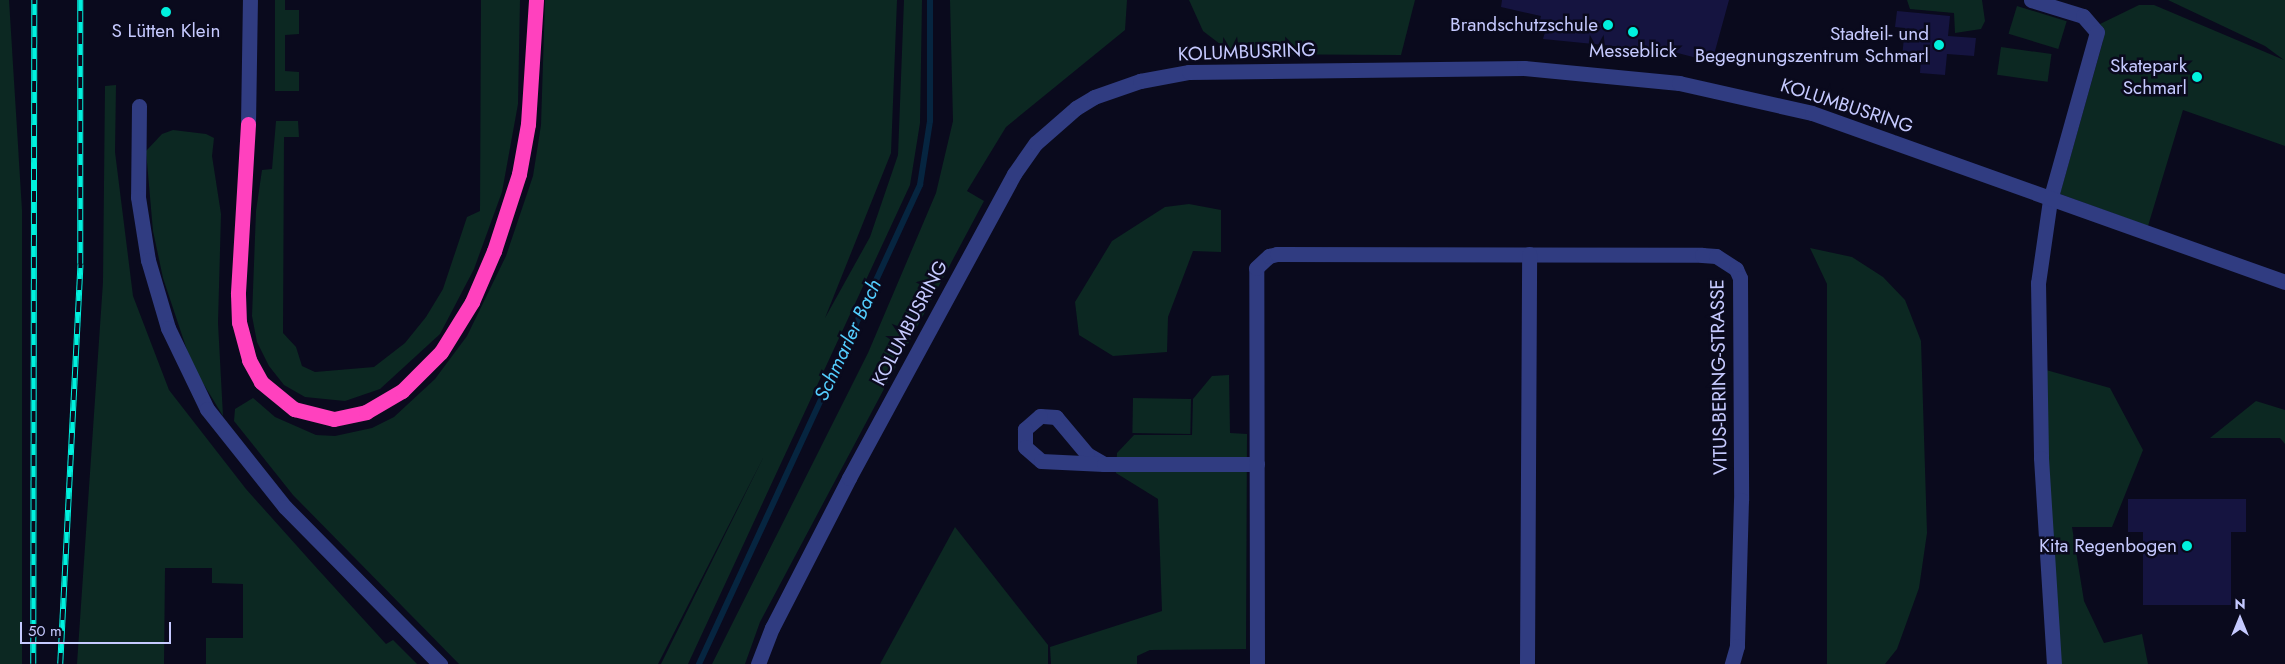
<!DOCTYPE html>
<html>
<head>
<meta charset="utf-8">
<style>
  body { margin:0 }
  #map { position:relative; width:2285px; height:664px; overflow:hidden; background:#0a0a1d; font-family:Jost,sans-serif }
  div>[style] { position:absolute }
  [style*='--x'] { left:calc(var(--x)*1px); top:calc(var(--y)*1px); width:calc(var(--w)*1px); rotate:calc(var(--a)*1deg) }
  .green>* { inset:0; background:#0c2822; transform-origin:0 0 }
  .stream>* { height:6px; margin:-3px; padding:0 3px; transform-origin:3px; border-radius:3px; background:#062540 }
  .building>* { inset:0; background:#151440 }
  .minor>* { height:15px; margin:-7.5px; padding:0 7.5px; transform-origin:7.5px; border-radius:7.5px; background:#303c81 }
  .highway>* { height:15px; margin:-7.5px; padding:0 7.5px; transform-origin:7.5px; border-radius:7.5px; background:#ff41be }
  .rail>* { height:5.5px; margin-top:-2.75px; transform-origin:0; background:repeating-linear-gradient(90deg,#0a0a1d 0 11px,#00f1de 0 22px); box-sizing:border-box; border-block:1px solid #00f1de }
  .dots>* { width:14px; height:14px; translate:-50% -50%; box-sizing:border-box; border:2px solid #0a0a1d; border-radius:50% }
  span { translate:-50% -50%; white-space:nowrap; text-align:center; line-height:1.15; -webkit-text-stroke:5px #0a0a1d; paint-order:stroke }
  .poi-label { font-size:19px; color:#c6caff }
  .right { translate:-100% -50%; text-align:right }
  .street-label { font-size:19px; color:#c6caff }
  .water-label { font-size:20px; color:#54ceff; font-style:italic }
  .north { position:absolute; left:2215px; top:594px; width:50px; height:50px; -webkit-text-stroke:4px #0a0a1d; paint-order:stroke; rotate:0deg; font-size:14px; font-weight:700; line-height:20px; text-align:center; color:#c6caff }
  .north::after { content:''; display:block; margin:auto; width:18px; height:22px; background:#c6caff; clip-path:polygon(50% 0,100% 100%,50% 72%,0 100%) }
  .scale { position:absolute; left:20px; top:622px; width:151px; height:22px; box-sizing:border-box; border:2px solid #c6caff; border-top:0; padding-left:6px; font-size:15px; line-height:18px; white-space:nowrap; color:#c6caff; -webkit-text-stroke:4px #0a0a1d; paint-order:stroke }
</style>
</head>
<body>
<div id="map">
  <div class="green">
    <i style="clip-path:polygon(0 0,9px 0,22px 210px,22px 664px,0 664px)"></i>
    <i style="clip-path:polygon(275px 0,285px 0,285px 10px,299px 10px,299px 34px,285px 35px,285px 71px,299px 72px,299px 91px,275px 91px)"></i>
    <i style="clip-path:polygon(481px 0,520px 0,518px 104px,502px 192px,474px 269px,440px 334px,380px 389px,345px 401px,305px 397px,284px 385px,269px 366px,257px 342px,252px 316px,256px 211px,262px 170px,272px 169px,276px 121px,298px 121px,299px 137px,284px 137px,283px 333px,296px 347px,302px 366px,315px 372px,374px 367px,405px 343px,426px 317px,443px 289px,467px 217px,480px 211px)"></i>
    <i style="clip-path:polygon(545px 0,897px 0,891px 153px,825px 318px,870px 237px,898px 155px,904px 0,922px 0,920px 123px,910px 185px,688px 664px,661px 664px,765px 454px,658px 664px,459px 664px,293px 495px,234px 421px,235px 409px,253px 398px,275px 417px,316px 435px,335px 436px,372px 428px,394px 417px,435px 379px,467px 336px,506px 256px,533px 176px,541px 125px)"></i>
    <i style="clip-path:polygon(950px 0,1127px 0,1125px 30px,1006px 127px,967px 191px,984px 201px,760px 622px,745px 664px,712px 664px,868px 353px,936px 193px,953px 121px)"></i>
    <i style="clip-path:polygon(1189px 0,1415px 0,1401px 55px,1233px 54px,1203px 31px)"></i>
    <i style="clip-path:polygon(1907px 0,1982px 0,1985px 21px,1981px 29px,1955px 33px,1954px 13px,1910px 9px)"></i>
    <i style="clip-path:polygon(2168px 0,2285px 0,2285px 146px,2183px 110px,2148px 226px,2060px 194px,2103px 41px,2100px 24px,2139px 5px,2154px 5px,2284px 60px,2265px 46px)"></i>
    <i style="left:2017px;top:6px;width:52px;height:29px;rotate:17deg"></i>
    <i style="left:2001px;top:47px;width:51px;height:28px;rotate:8deg"></i>
    <i style="clip-path:polygon(116px 85px,115px 152px,133px 296px,169px 390px,246px 489px,314px 565px,386px 644px,393px 640px,417px 664px,206px 664px,206px 638px,243px 638px,243px 584px,212px 583px,212px 568px,165px 568px,164px 664px,77px 664px,103px 282px,105px 86px)"></i>
    <i style="clip-path:polygon(173px 130px,206px 134px,214px 138px,212px 156px,221px 214px,218px 323px,223px 416px,192px 365px,163px 278px,153px 231px,146px 151px,162px 134px)"></i>
    <i style="clip-path:polygon(1189px 204px,1221px 210px,1221px 252px,1193px 251px,1168px 317px,1167px 352px,1113px 356px,1079px 335px,1075px 302px,1112px 241px,1165px 207px)"></i>
    <i style="clip-path:polygon(1810px 248px,1852px 257px,1883px 277px,1905px 300px,1921px 341px,1927px 533px,1919px 588px,1897px 649px,1885px 664px,1827px 664px,1827px 284px)"></i>
    <i style="clip-path:polygon(2039px 368px,2110px 388px,2143px 450px,2112px 527px,2072px 527px,2084px 601px,2104px 643px,2142px 634px,2148px 664px,2054px 664px)"></i>
    <i style="clip-path:polygon(1229px 375px,1230px 433px,1247px 434px,1246px 649px,1150px 650px,1137px 656px,1137px 664px,1051px 664px,1050px 647px,1162px 611px,1158px 499px,1116px 473px,1117px 453px,1134px 435px,1192px 435px,1193px 399px,1212px 376px)"></i>
    <i style="left:1133px;top:398px;width:58px;height:35px;rotate:1deg"></i>
    <i style="clip-path:polygon(2256px 401px,2285px 410px,2285px 444px,2280px 438px,2210px 438px)"></i>
    <i style="clip-path:polygon(955px 527px,1048px 645px,1048px 664px,880px 664px)"></i>
  </div>
  <div class="stream">
    <i style="--x:699;--y:664;--w:528;--a:-65.23"></i>
    <i style="--x:920;--y:185;--w:65;--a:-81.1"></i>
    <i style="--x:930;--y:121;--w:121;--a:-90"></i>
  </div>
  <div class="building">
    <i style="clip-path:polygon(1502px 0,1729px 0,1712px 62px,1674px 52px,1543px 39px,1547px 25px,1539px 23px,1541px 16px,1501px 7px)"></i>
    <i style="clip-path:polygon(1897px 11px,1950px 16px,1948px 36px,1976px 38px,1974px 56px,1947px 54px,1945px 75px,1920px 73px,1921px 59px,1902px 57px,1905px 28px,1895px 27px)"></i>
    <i style="clip-path:polygon(2128px 499px,2246px 499px,2246px 532px,2231px 532px,2231px 605px,2143px 605px,2143px 532px,2128px 532px)"></i>
  </div>
  <div class="minor">
    <i style="--x:2031;--y:0;--w:54;--a:17.1"></i>
    <i style="--x:2083;--y:16;--w:21;--a:49"></i>
    <i style="--x:2097;--y:32;--w:174;--a:105.6"></i>
    <i style="--x:2050;--y:200;--w:84;--a:98.2"></i>
    <i style="--x:2038;--y:283;--w:175;--a:89"></i>
    <i style="--x:2041;--y:458;--w:206;--a:86.4"></i>
    <i style="--x:139;--y:106;--w:91;--a:90.6"></i>
    <i style="--x:138;--y:197;--w:64;--a:81"></i>
    <i style="--x:148;--y:260;--w:71;--a:73.6"></i>
    <i style="--x:168;--y:328;--w:90;--a:64.3"></i>
    <i style="--x:207;--y:409;--w:125;--a:51.5"></i>
    <i style="--x:285;--y:507;--w:221;--a:45.4"></i>
    <i style="--x:248;--y:124;--w:124;--a:-89.1"></i>
    <i style="--x:1104;--y:464;--w:20;--a:-150"></i>
    <i style="--x:1087;--y:454;--w:48;--a:-130"></i>
    <i style="--x:1056;--y:417;--w:16;--a:-176"></i>
    <i style="--x:1040;--y:416;--w:20;--a:139"></i>
    <i style="--x:1025;--y:429;--w:18;--a:90"></i>
    <i style="--x:1025;--y:447;--w:21;--a:41"></i>
    <i style="--x:1041;--y:461;--w:63;--a:2.7"></i>
    <i style="--x:1104;--y:464;--w:153;--a:0"></i>
    <i style="--x:758;--y:664;--w:39;--a:-69"></i>
    <i style="--x:772;--y:628;--w:169;--a:-62.8"></i>
    <i style="--x:849;--y:478;--w:346;--a:-61.5"></i>
    <i style="--x:1014;--y:174;--w:38;--a:-55"></i>
    <i style="--x:1036;--y:143;--w:53;--a:-41.2"></i>
    <i style="--x:1076;--y:108;--w:21;--a:-31"></i>
    <i style="--x:1094;--y:97;--w:49;--a:-19.2"></i>
    <i style="--x:1140;--y:81;--w:50;--a:-10.4"></i>
    <i style="--x:1189;--y:72;--w:335;--a:-0.7"></i>
    <i style="--x:1524;--y:68;--w:156;--a:5.5"></i>
    <i style="--x:1679;--y:83;--w:136;--a:12.7"></i>
    <i style="--x:1812;--y:113;--w:502;--a:19.66"></i>
    <i style="--x:1257;--y:664;--w:396;--a:-90.1"></i>
    <i style="--x:1256;--y:268;--w:18;--a:-43"></i>
    <i style="--x:1269;--y:256;--w:8;--a:-14"></i>
    <i style="--x:1277;--y:254;--w:425;--a:0.1"></i>
    <i style="--x:1702;--y:255;--w:14;--a:4"></i>
    <i style="--x:1716;--y:256;--w:24;--a:33"></i>
    <i style="--x:1736;--y:269;--w:10;--a:66"></i>
    <i style="--x:1740;--y:278;--w:222;--a:89.7"></i>
    <i style="--x:1741;--y:500;--w:146;--a:91.6"></i>
    <i style="--x:1737;--y:646;--w:19;--a:106"></i>
    <i style="--x:1527;--y:664;--w:410;--a:-89.7"></i>
  </div>
  <div class="highway">
    <i style="--x:248;--y:124;--w:170;--a:93.4"></i>
    <i style="--x:238;--y:294;--w:28;--a:88"></i>
    <i style="--x:239;--y:322;--w:39;--a:75"></i>
    <i style="--x:249;--y:360;--w:25;--a:61"></i>
    <i style="--x:261;--y:382;--w:43;--a:39.3"></i>
    <i style="--x:294;--y:409;--w:41;--a:14"></i>
    <i style="--x:334;--y:419;--w:33;--a:-12"></i>
    <i style="--x:366;--y:412;--w:42;--a:-30.3"></i>
    <i style="--x:402;--y:391;--w:55;--a:-45"></i>
    <i style="--x:441;--y:352;--w:59;--a:-58.2"></i>
    <i style="--x:472;--y:302;--w:56;--a:-66.7"></i>
    <i style="--x:494;--y:251;--w:81;--a:-72"></i>
    <i style="--x:519;--y:174;--w:51;--a:-79.8"></i>
    <i style="--x:528;--y:124;--w:124;--a:-86.3"></i>
  </div>
  <div class="rail">
    <i style="--x:33;--y:664;--w:664;--a:-89.91"></i>
    <i style="--x:60;--y:664;--w:400;--a:-87.1"></i>
    <i style="--x:80;--y:264;--w:264;--a:-90"></i>
  </div>
  <div class="dots">
    <i style="left:166px;top:12px;background:#00f1de"></i>
    <i style="left:1608px;top:25px;background:#00f1de"></i>
    <i style="left:1633px;top:32px;background:#00f1de"></i>
    <i style="left:1939px;top:45px;background:#00f1de"></i>
    <i style="left:2197px;top:77px;background:#00f1de"></i>
    <i style="left:2187px;top:546px;background:#00f1de"></i>
  </div>
  <div class="poi-label">
    <span class="right" style="left:1598px;top:25px">Brandschutzschule</span>
    <span style="left:166px;top:31px">S Lütten Klein</span>
    <span class="right" style="left:1929px;top:45px">Stadteil- und<br>Begegnungszentrum Schmarl</span>
    <span style="left:1633px;top:51px">Messeblick</span>
    <span class="right" style="left:2187px;top:77px">Skatepark<br>Schmarl</span>
    <span class="right" style="left:2177px;top:546px">Kita Regenbogen</span>
  </div>
  <div class="street-label">
    <span style="left:1247px;top:52px;rotate:-2deg">KOLUMBUSRING</span>
    <span style="left:1847px;top:106px;rotate:18deg">KOLUMBUSRING</span>
    <span style="left:910px;top:323px;rotate:-62deg">KOLUMBUSRING</span>
    <span style="left:1719px;top:377px;rotate:-91deg">VITUS-BERING-STRASSE</span>
  </div>
  <div class="water-label">
    <span style="left:848px;top:340px;rotate:-65deg">Schmarler Bach</span>
  </div>
  <div class="north">N</div>
  <div class="scale">50 m</div>
</div>
</body>
</html>
